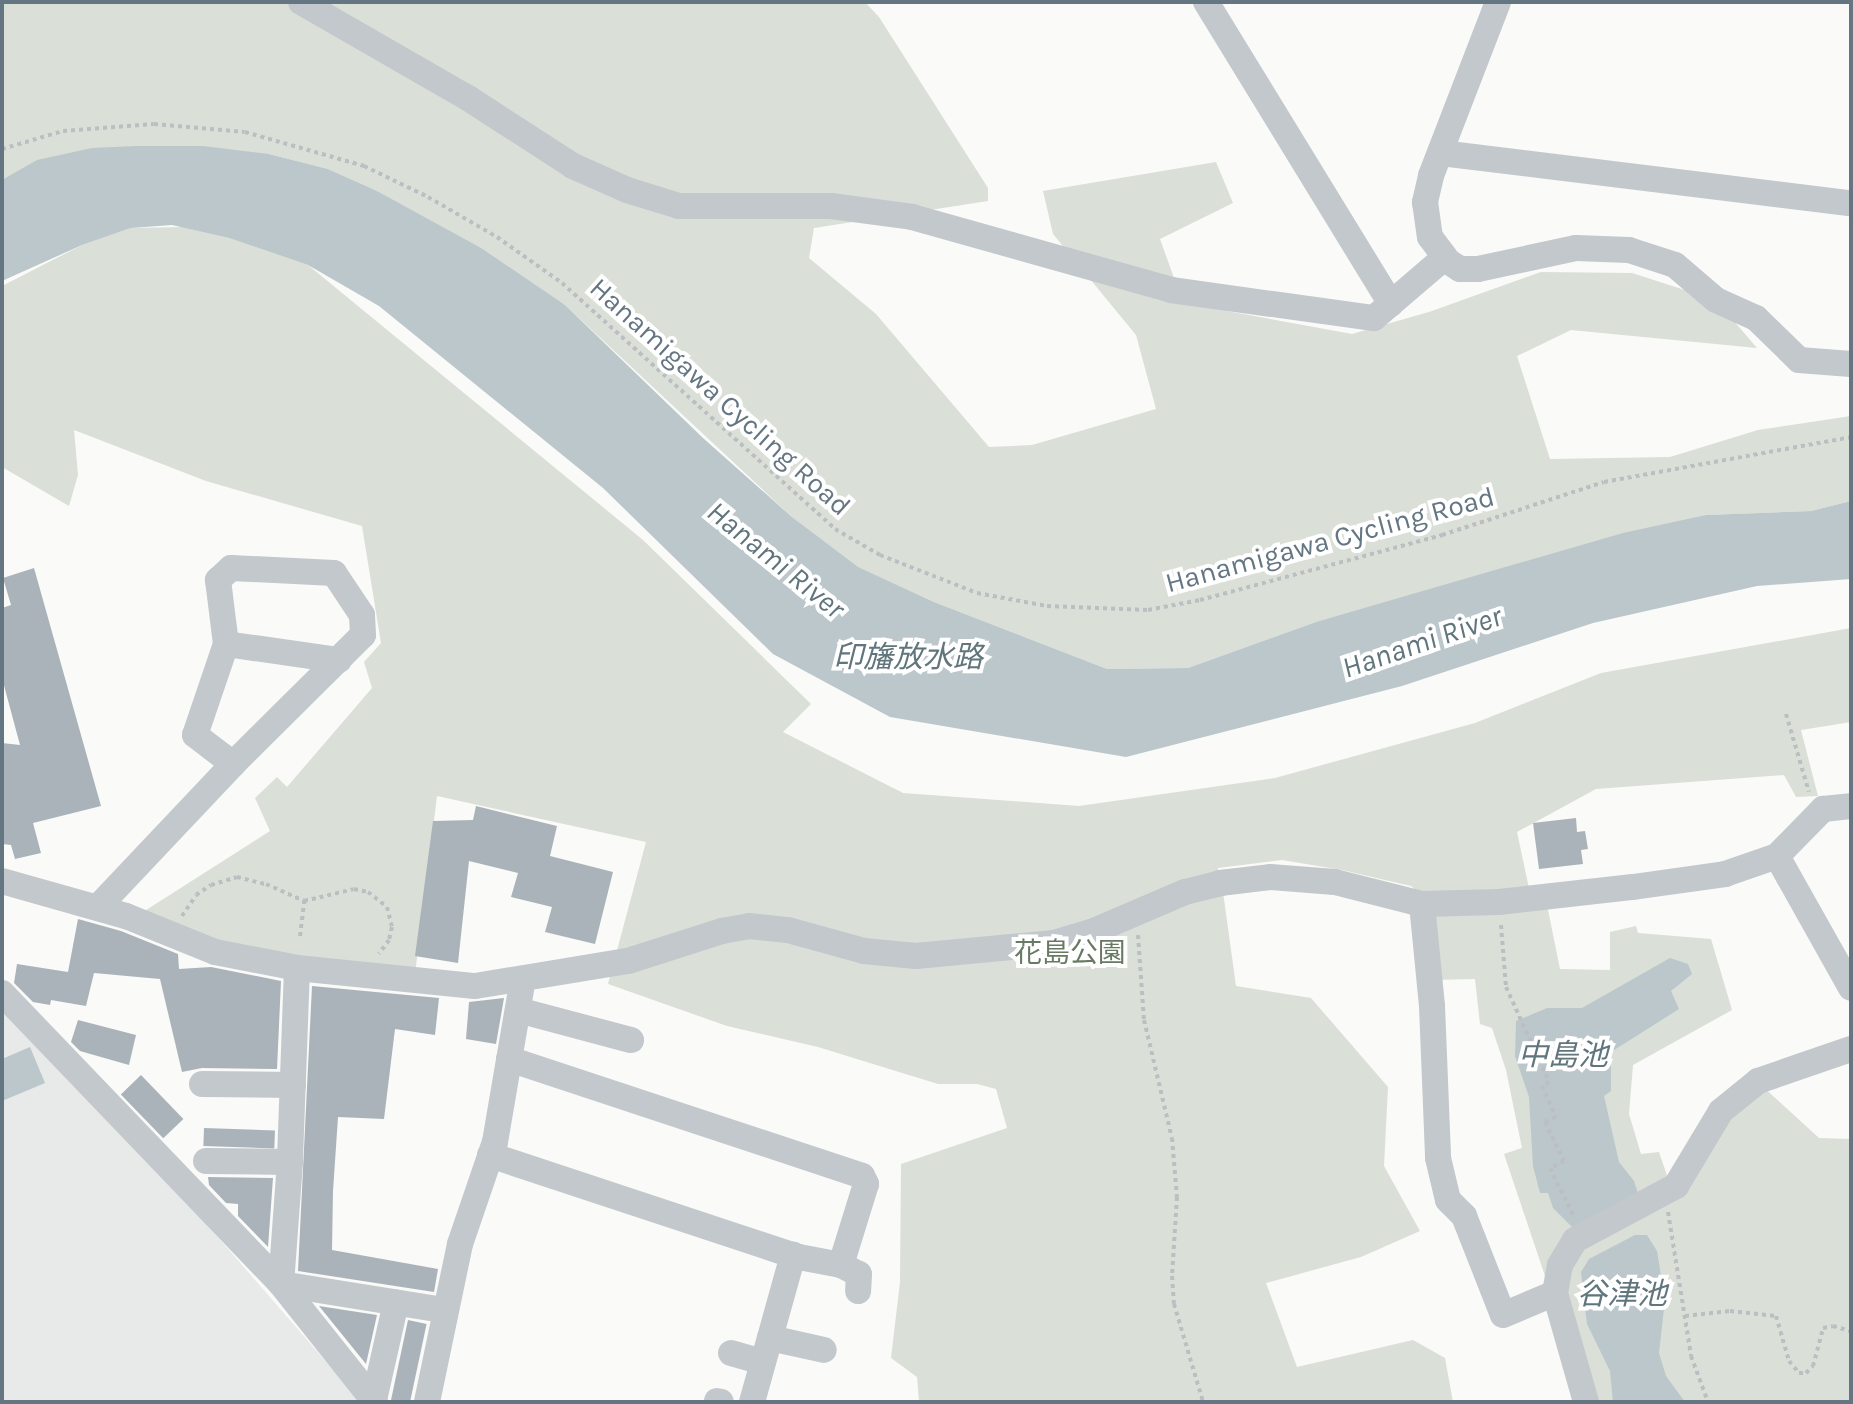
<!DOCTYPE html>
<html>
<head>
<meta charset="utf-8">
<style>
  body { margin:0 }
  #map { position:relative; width:1853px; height:1404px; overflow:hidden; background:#fafaf8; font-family:Karla,"Noto Sans JP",sans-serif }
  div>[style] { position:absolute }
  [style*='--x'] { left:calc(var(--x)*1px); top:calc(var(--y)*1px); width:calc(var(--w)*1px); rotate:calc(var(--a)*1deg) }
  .built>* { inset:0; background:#e8e9e9 }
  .green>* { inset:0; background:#dadfd7 }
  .water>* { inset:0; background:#bbc7cb }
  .building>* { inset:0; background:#aab3b9; transform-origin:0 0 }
  .path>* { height:4px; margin-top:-2px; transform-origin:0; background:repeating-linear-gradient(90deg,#bbbfc2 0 4px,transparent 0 8px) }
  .minor>* { height:26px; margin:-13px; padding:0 13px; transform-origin:13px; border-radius:13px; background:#c3c8cc }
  span { translate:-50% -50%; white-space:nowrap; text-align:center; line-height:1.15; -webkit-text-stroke:8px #fff; paint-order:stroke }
  .street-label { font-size:28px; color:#657683 }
  .park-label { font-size:28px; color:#687a64 }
  .water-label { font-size:30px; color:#60757c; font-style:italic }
  .frame { position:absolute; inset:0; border:4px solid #657683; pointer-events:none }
</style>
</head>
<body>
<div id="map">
  <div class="built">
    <i style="clip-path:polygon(2px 997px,77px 1075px,361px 1402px,2px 1402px)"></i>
  </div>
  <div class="green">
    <i style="clip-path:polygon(2px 2px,865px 2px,879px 17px,988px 188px,988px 201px,814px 228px,809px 258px,876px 314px,989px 447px,1032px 445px,1156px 409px,1136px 335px,1053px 234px,1043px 191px,1216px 162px,1233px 203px,1160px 239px,1183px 303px,1352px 334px,1429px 312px,1541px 272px,1632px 273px,1716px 300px,1757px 348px,1571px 330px,1517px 356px,1550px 459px,1670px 457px,1758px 430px,1851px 416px,1851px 501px,1811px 511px,1706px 515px,1316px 622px,1188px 668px,1107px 669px,934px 602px,857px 567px,792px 517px,565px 305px,375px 190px,328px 169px,269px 154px,2px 180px)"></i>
    <i style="clip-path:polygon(183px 227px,229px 238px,308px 265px,643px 540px,811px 704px,783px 732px,903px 793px,1079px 806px,1275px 778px,1475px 723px,1601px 673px,1851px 628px,1851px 722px,1801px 730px,1818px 796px,1796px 797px,1784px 775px,1596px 789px,1517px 832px,1530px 893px,1547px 905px,1560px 969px,1610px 970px,1610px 932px,1636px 926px,1638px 933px,1711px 939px,1732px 1010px,1633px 1065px,1629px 1114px,1641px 1154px,1659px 1152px,1675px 1199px,1725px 1114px,1761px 1085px,1819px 1138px,1851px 1139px,1851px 1402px,1596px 1402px,1547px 1282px,1504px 1154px,1522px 1148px,1506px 1070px,1492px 1028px,1480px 1024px,1475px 979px,1434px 980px,1423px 896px,1411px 886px,1342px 870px,1282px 860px,1218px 868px,1218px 892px,1223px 892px,1236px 986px,1311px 998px,1388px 1087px,1384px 1166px,1420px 1231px,1361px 1257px,1266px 1283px,1297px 1367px,1413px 1340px,1445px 1358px,1453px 1402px,919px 1402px,917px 1377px,891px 1358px,900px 1282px,901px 1164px,1007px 1128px,996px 1089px,977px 1084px,938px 1084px,818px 1047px,727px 1026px,608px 984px,646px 842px,437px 796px,415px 974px,225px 946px,143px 912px,270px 831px,255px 798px,277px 777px,287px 787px,372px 688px,364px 662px,381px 643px,362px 526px,206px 481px,74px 430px,78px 475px,69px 506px,2px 467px,2px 286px,82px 245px,131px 228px)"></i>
  </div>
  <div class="water">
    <i style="clip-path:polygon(136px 146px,203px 146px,269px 154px,328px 169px,375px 190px,481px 248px,565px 305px,703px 438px,792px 517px,858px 567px,934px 602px,1107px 669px,1188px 668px,1316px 622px,1623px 533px,1706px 515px,1811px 511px,1851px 501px,1851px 579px,1757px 586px,1593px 623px,1402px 686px,1126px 757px,890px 717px,773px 654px,603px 488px,379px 306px,308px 265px,229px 238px,172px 225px,131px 228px,82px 245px,2px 281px,2px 180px,37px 160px,92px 148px)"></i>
    <i style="clip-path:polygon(1670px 958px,1688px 964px,1692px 974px,1671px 991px,1679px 1009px,1611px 1052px,1611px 1091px,1604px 1096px,1619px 1162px,1634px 1181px,1640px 1200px,1576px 1231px,1553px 1208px,1548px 1193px,1540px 1193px,1533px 1166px,1529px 1097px,1515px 1056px,1516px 1021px,1547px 1008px,1582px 1008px)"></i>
    <i style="clip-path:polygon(30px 1047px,45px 1083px,2px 1101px,2px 1059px)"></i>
    <i style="clip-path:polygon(1635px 1235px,1647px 1235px,1657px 1251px,1665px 1300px,1659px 1353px,1666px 1376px,1685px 1402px,1613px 1402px,1610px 1371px,1587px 1324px,1581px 1272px,1589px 1259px)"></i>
  </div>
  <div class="building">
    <i style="clip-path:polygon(34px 568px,101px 806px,33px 823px,41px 853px,15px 859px,11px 845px,2px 844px,2px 743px,20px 745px,2px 678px,2px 608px,11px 605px,3px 578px)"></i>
    <i style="clip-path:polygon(476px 806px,557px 826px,550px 856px,613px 872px,595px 944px,545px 932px,552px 907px,511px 897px,518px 873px,469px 861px,458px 963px,415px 956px,433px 821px,473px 820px)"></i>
    <i style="clip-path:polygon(1576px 818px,1577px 832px,1585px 831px,1588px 849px,1581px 850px,1583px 864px,1539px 869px,1533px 823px)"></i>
    <i style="clip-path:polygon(78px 919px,121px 931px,178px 954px,179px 969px,211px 967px,281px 981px,277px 1069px,202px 1068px,182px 1072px,160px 979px,94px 973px,86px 1006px,51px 1000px,50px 1005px,33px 1002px,14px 983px,17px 964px,68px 972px)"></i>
    <i style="clip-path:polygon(312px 986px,439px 998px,435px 1035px,395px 1029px,384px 1119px,338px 1117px,333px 1191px,332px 1250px,438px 1269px,434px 1292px,298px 1271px)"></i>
    <i style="clip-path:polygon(504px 998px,496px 1044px,466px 1039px,469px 1002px)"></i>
    <i style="clip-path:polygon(78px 1020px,136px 1035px,129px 1065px,80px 1051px,71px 1042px)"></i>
    <i style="left:141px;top:1075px;width:61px;height:28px;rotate:46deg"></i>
    <i style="left:204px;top:1128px;width:71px;height:18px;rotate:2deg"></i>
    <i style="clip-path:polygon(208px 1177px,273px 1178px,268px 1247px,238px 1216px,238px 1204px,226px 1203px,209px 1185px)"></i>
    <i style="clip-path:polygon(319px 1306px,377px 1315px,366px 1364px)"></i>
    <i style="left:408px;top:1320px;width:19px;height:84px;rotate:12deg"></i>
  </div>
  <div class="path">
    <i style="--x:2;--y:149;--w:64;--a:-16.4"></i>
    <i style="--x:63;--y:131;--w:91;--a:-4.4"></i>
    <i style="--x:154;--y:124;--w:91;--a:5"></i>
    <i style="--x:245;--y:132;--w:124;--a:15.9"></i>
    <i style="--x:364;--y:166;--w:71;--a:25.8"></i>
    <i style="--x:428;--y:197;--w:80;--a:30.1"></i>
    <i style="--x:497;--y:237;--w:80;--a:35.3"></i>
    <i style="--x:562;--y:283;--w:367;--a:42"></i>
    <i style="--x:835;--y:529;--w:52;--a:30"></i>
    <i style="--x:880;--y:555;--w:104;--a:21.4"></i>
    <i style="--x:977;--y:593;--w:71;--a:10.5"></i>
    <i style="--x:1047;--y:606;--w:101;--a:2.3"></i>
    <i style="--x:1148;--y:610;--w:53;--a:-10.9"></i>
    <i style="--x:1200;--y:600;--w:251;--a:-15"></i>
    <i style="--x:1442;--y:535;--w:170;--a:-18.1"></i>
    <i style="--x:1604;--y:482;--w:251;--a:-10.3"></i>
    <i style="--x:1786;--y:714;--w:81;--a:73.6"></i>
    <i style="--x:182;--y:916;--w:25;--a:-56"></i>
    <i style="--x:196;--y:895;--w:18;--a:-34"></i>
    <i style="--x:211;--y:885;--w:27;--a:-17"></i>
    <i style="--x:237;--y:877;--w:30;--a:14"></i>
    <i style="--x:266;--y:884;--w:42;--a:24.1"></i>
    <i style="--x:1501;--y:925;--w:62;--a:85.4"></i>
    <i style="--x:1506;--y:987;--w:104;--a:65.6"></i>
    <i style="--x:1549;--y:1082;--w:8;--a:150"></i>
    <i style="--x:1542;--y:1086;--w:34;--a:66"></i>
    <i style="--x:1556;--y:1117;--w:12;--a:156"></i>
    <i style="--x:1545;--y:1122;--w:43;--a:64"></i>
    <i style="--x:1564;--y:1161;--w:16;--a:153"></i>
    <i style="--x:1550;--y:1168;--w:55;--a:63.9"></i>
    <i style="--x:1138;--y:935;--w:85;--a:86"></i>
    <i style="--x:1144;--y:1020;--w:121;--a:76.7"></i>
    <i style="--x:1172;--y:1138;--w:59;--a:85.2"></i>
    <i style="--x:1177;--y:1197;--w:79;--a:93.6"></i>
    <i style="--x:1172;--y:1276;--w:28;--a:86"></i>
    <i style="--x:1174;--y:1304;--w:102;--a:73.5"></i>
    <i style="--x:300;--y:936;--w:35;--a:-83"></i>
    <i style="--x:304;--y:901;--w:51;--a:-13.5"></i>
    <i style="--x:354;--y:889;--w:14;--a:12"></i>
    <i style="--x:368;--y:892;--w:24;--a:38"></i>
    <i style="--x:387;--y:907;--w:21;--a:76"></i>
    <i style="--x:392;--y:927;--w:13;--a:103"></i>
    <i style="--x:389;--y:940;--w:17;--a:126"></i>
    <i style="--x:1668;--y:1212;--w:146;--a:80.9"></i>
    <i style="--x:1691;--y:1356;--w:49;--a:69.7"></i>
    <i style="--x:1685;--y:1316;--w:45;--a:-6.3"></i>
    <i style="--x:1730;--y:1311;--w:46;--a:6.2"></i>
    <i style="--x:1776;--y:1316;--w:47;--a:73.9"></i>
    <i style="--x:1789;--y:1361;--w:16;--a:50"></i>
    <i style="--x:1799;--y:1373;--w:7;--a:0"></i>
    <i style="--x:1806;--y:1373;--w:10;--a:-45"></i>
    <i style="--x:1813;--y:1366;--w:39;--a:-75"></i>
    <i style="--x:1823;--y:1328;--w:10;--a:-11"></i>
    <i style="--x:1833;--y:1326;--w:19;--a:16"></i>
  </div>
  <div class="minor">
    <i style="--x:301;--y:2;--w:193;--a:29.9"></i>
    <i style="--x:468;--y:98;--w:125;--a:32.9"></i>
    <i style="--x:573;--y:166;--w:59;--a:24"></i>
    <i style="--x:627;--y:190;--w:54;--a:17.1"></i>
    <i style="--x:679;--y:206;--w:152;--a:0"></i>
    <i style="--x:831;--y:206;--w:82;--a:7.7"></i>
    <i style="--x:912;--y:217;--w:269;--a:15.7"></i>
    <i style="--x:1171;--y:290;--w:205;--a:7.9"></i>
    <i style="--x:1374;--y:318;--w:92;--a:-40.6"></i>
    <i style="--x:1206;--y:2;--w:354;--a:58.5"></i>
    <i style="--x:1498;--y:2;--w:186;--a:111.1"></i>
    <i style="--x:1431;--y:176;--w:27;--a:103"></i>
    <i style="--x:1425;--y:202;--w:35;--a:82"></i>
    <i style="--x:1430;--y:237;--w:31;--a:53"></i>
    <i style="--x:1449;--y:262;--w:13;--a:32"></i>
    <i style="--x:1460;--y:269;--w:18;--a:0"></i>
    <i style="--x:1478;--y:269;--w:100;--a:-12.1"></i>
    <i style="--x:1576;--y:248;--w:53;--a:2.2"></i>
    <i style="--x:1629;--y:250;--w:48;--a:18.1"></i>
    <i style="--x:1675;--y:265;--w:54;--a:40.5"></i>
    <i style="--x:1716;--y:300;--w:44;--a:24.2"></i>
    <i style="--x:1756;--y:318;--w:60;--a:44.3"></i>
    <i style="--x:1799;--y:360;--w:52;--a:4.4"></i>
    <i style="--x:1441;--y:153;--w:413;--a:7"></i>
    <i style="--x:226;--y:644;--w:114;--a:8.1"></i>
    <i style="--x:1777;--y:856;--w:151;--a:60.7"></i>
    <i style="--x:2;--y:881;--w:129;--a:15.8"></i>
    <i style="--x:126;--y:916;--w:96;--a:22"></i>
    <i style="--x:215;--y:952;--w:84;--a:11"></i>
    <i style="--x:297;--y:968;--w:179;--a:5.8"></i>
    <i style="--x:475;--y:986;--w:155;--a:-9.3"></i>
    <i style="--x:628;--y:961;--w:99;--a:-17.7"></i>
    <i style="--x:722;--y:931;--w:27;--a:-10"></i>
    <i style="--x:749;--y:926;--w:39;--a:6"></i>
    <i style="--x:788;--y:930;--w:79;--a:15.4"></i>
    <i style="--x:864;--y:951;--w:52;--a:5.5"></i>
    <i style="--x:916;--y:956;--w:139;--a:-5.4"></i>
    <i style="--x:1054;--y:943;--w:42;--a:-16.7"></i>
    <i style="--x:1094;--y:931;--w:99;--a:-23.2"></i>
    <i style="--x:1185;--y:892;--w:36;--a:-14"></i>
    <i style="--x:1220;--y:883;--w:50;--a:-6.8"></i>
    <i style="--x:1270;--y:877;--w:65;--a:4.4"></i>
    <i style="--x:1335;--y:882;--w:90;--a:14.2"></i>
    <i style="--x:1422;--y:904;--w:77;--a:-1.5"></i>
    <i style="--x:1499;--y:902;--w:135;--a:-6.4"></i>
    <i style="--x:1633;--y:887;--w:93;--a:-8"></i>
    <i style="--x:1725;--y:874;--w:55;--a:-19.1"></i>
    <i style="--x:1777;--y:856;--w:66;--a:-45.6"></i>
    <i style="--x:1823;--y:809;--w:28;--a:-6"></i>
    <i style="--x:1422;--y:904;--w:102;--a:84.4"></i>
    <i style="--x:1432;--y:1006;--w:152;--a:87.7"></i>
    <i style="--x:1438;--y:1158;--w:43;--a:76.6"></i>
    <i style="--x:1448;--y:1200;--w:23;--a:45"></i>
    <i style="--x:1464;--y:1216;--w:106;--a:68.5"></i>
    <i style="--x:1503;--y:1315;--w:56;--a:-22.9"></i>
    <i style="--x:98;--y:907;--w:197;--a:-46.6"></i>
    <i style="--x:233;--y:764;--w:183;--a:-44.8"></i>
    <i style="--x:363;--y:635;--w:20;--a:-93"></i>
    <i style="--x:362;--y:615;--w:50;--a:-123.7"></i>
    <i style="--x:334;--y:573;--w:103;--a:-177.2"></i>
    <i style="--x:231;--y:568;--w:18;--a:137"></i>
    <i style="--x:218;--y:580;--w:64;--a:82.9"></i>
    <i style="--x:226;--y:644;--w:96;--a:108.8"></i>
    <i style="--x:195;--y:735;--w:48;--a:37.3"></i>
    <i style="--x:297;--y:968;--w:194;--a:92.1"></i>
    <i style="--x:290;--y:1162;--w:122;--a:94.2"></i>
    <i style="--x:281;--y:1284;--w:165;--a:9.1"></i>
    <i style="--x:2;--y:993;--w:403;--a:46.2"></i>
    <i style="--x:281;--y:1284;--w:151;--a:51.5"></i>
    <i style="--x:518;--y:1010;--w:117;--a:14.9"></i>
    <i style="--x:509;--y:1059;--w:372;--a:18.3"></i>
    <i style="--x:862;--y:1176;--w:9;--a:63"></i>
    <i style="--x:866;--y:1184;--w:85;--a:107.2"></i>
    <i style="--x:202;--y:1084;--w:91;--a:0.6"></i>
    <i style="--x:490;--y:1155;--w:325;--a:18.3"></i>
    <i style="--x:799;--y:1257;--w:43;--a:10.8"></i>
    <i style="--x:841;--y:1265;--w:20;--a:27"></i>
    <i style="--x:859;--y:1274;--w:17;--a:93"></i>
    <i style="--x:206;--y:1161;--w:84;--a:0.7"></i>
    <i style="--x:770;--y:1338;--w:55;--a:12.5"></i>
    <i style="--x:731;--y:1353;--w:33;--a:16"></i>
    <i style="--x:374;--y:1400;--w:100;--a:-77.3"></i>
    <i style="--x:717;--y:1401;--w:4;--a:14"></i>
    <i style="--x:427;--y:1402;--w:161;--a:-78.2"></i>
    <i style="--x:460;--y:1244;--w:108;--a:-71.1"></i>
    <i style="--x:495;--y:1142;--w:165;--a:-80.3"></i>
    <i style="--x:752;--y:1402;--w:153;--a:-74.4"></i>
    <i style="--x:1586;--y:1402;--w:113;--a:-105.9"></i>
    <i style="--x:1555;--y:1293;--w:28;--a:-80"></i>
    <i style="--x:1560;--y:1265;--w:29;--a:-59"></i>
    <i style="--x:1575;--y:1240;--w:115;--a:-28.1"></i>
    <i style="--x:1676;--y:1186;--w:87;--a:-59"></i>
    <i style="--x:1721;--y:1111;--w:48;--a:-39"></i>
    <i style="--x:1758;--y:1081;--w:98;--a:-19"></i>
  </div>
  <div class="street-label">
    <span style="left:720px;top:397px;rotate:42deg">Hanamigawa Cycling Road</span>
    <span style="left:1330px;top:540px;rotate:-15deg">Hanamigawa Cycling Road</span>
  </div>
  <div class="park-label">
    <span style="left:1070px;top:953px">花島公園</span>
  </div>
  <div class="water-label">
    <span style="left:776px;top:560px;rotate:39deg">Hanami River</span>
    <span style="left:1422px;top:642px;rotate:-19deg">Hanami River</span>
    <span style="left:908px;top:657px">印旛放水路</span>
    <span style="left:1563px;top:1055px">中島池</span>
    <span style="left:1622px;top:1294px">谷津池</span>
  </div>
  <div class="frame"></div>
</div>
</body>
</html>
